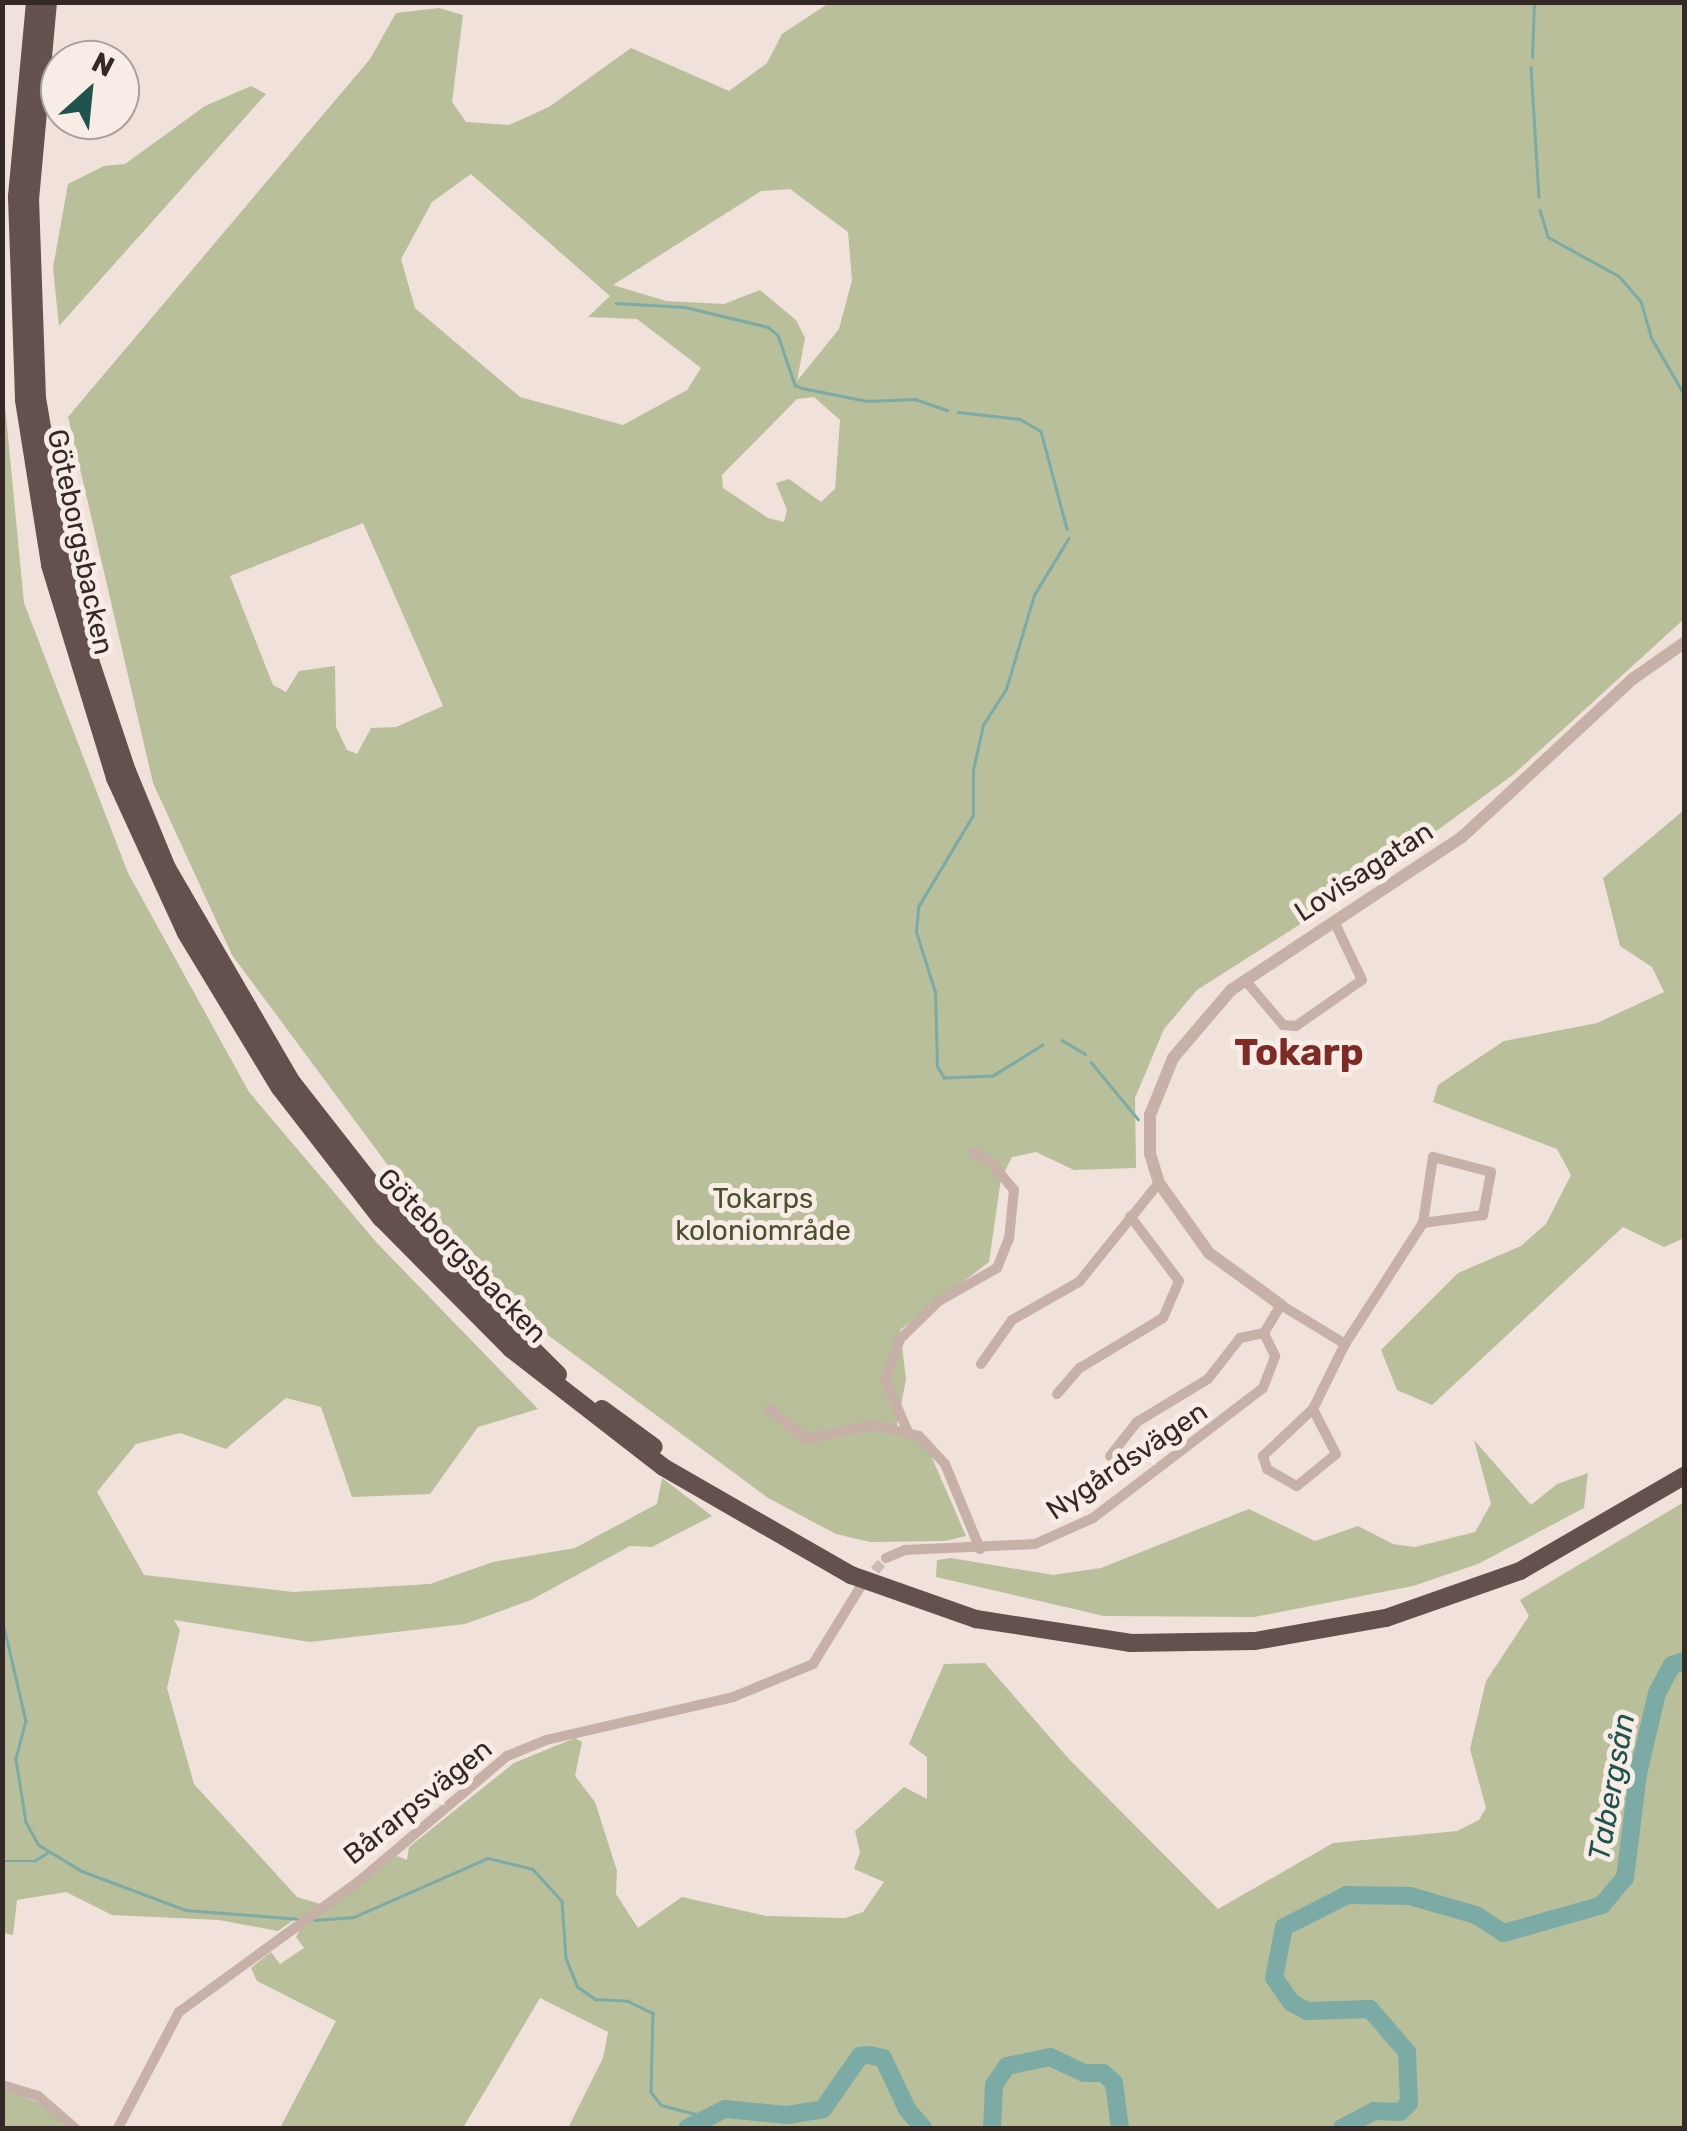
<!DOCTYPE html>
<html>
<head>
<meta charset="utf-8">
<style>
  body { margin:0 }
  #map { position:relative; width:1687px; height:2131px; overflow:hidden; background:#f0e2da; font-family:Rubik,sans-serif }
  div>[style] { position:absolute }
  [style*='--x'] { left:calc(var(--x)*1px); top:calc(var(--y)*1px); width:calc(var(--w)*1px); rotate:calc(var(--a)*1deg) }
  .green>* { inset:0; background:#b9be9b }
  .stream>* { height:2.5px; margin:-1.25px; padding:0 1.25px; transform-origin:1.25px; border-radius:1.25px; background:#7baba4 }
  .river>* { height:18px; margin:-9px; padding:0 9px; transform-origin:9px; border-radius:9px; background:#7baba4 }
  .minor-tunnel>* { height:10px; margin-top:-5px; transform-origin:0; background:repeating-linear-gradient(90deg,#cabdb6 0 10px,transparent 0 15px) }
  .minor>* { height:10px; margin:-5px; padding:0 5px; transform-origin:5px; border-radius:5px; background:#c7b0a7 }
  .tertiary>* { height:12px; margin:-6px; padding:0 6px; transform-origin:6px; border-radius:6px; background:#c7b0a7 }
  .trunk>* { height:18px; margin:-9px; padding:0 9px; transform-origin:9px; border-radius:9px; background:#64504c }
  span { translate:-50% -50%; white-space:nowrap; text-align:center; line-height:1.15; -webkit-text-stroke:10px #f8ede6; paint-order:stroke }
  .street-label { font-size:28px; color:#342927 }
  .park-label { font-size:28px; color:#4a512d }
  .water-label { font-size:30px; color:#20534d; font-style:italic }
  .district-label { font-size:38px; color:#7e2a25; font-weight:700 }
  .frame { position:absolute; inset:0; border:5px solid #342927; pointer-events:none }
  .north { position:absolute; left:40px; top:40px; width:100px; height:100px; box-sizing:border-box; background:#f8ede6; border:2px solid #aa9f9a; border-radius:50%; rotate:27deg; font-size:28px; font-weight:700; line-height:40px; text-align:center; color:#342927 }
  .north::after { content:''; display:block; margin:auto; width:35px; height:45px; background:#20534d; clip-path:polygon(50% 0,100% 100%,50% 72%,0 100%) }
</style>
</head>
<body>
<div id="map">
  <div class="green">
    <i style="clip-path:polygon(evenodd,829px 3px,1684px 3px,1684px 619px,1514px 774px,1371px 879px,1197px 990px,1164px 1029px,1135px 1098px,1136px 1168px,1074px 1170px,1036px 1152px,1012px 1157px,1001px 1179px,989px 1262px,900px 1330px,906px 1379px,896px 1431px,926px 1444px,966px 1536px,945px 1541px,870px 1542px,836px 1534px,768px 1498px,510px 1307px,421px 1210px,232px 955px,153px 783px,68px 417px,370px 59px,396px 13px,439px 8px,463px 15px,452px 102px,466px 122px,509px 125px,549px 107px,631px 48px,729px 91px,767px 63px,782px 34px,829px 3px,471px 174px,610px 296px,588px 317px,637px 319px,701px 368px,687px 390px,623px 425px,520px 397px,415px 308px,401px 259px,432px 202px,471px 174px,829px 3px,790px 189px,848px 232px,852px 280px,839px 329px,797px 381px,805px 338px,796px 320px,760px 290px,724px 304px,666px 301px,613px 285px,761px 191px,790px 189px,829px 3px,814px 397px,840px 420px,835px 489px,821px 502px,789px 479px,776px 483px,787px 510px,784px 522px,768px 518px,723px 488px,722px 475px,797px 399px,814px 397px,829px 3px,363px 523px,443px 706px,396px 727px,371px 728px,357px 754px,347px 750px,336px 727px,335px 666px,299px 671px,286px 692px,273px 685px,230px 576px,363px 523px)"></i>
    <i style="clip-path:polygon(251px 86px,266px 94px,59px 326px,53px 268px,68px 184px,104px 166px,125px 164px,205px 106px)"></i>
    <i style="clip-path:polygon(2px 374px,24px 603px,128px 873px,249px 1092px,377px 1243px,538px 1409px,478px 1427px,430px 1494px,352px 1497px,321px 1407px,286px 1398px,226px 1449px,180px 1433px,136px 1444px,97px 1492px,144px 1575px,293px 1592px,430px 1584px,493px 1562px,575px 1548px,657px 1504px,662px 1478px,712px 1516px,652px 1547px,630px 1546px,531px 1600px,465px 1624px,310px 1642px,174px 1620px,180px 1630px,167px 1688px,194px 1784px,297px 1897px,327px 1906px,397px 1856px,407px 1860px,409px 1847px,514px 1763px,575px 1738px,582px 1742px,575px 1776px,595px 1802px,617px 1871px,616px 1894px,638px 1928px,682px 1897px,766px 1916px,845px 1918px,863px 1912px,884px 1882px,854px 1869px,860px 1852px,855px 1831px,904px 1787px,927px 1799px,927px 1757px,909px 1744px,915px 1730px,944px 1664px,985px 1663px,1068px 1758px,1218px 1909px,1333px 1843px,1457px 1831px,1479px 1820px,1486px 1808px,1470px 1749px,1486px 1681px,1529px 1616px,1520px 1600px,1684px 1502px,1684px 2128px,568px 2128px,603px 2058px,608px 2032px,540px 1998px,463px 2128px,280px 2128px,336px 2021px,257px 1981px,251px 1968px,271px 1952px,280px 1964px,304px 1948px,296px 1937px,305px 1920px,298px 1917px,278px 1931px,219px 1920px,112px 1915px,66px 1892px,17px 1900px,13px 1935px,3px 1933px)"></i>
    <i style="clip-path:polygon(1684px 810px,1684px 1238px,1664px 1247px,1623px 1227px,1432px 1405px,1397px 1390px,1381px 1350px,1458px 1273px,1521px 1246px,1546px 1224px,1571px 1175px,1557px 1149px,1433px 1102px,1438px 1085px,1504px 1041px,1597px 1023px,1664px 992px,1652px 967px,1620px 946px,1603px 878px)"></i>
    <i style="clip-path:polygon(1474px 1440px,1531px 1505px,1557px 1484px,1588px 1473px,1584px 1508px,1478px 1564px,1413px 1586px,1254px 1617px,1104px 1616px,936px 1577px,937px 1560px,951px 1558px,1053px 1575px,1101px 1568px,1249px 1509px,1315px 1541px,1358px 1526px,1393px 1544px,1415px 1547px,1475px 1532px,1491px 1504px)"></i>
    <i style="clip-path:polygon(3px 2089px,43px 2104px,69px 2128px,3px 2128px)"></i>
  </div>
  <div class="stream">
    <i style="--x:1532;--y:57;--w:55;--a:-87.9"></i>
    <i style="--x:1531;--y:67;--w:130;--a:86.5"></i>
    <i style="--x:1540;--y:210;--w:28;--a:73"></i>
    <i style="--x:1548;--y:237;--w:81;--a:28.8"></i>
    <i style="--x:1619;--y:276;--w:33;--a:49"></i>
    <i style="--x:1641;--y:301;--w:37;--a:74"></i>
    <i style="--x:1651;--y:337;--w:66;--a:59.9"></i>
    <i style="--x:616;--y:303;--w:69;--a:3.3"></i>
    <i style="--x:685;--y:307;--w:85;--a:13.5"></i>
    <i style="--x:768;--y:327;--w:13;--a:39"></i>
    <i style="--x:778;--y:335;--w:53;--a:71.2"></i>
    <i style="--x:795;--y:385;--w:8;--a:23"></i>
    <i style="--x:802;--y:388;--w:66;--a:11.3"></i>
    <i style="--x:867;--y:401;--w:48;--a:-2.4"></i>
    <i style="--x:915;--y:399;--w:34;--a:19"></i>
    <i style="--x:958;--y:412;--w:62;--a:6.4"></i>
    <i style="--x:1020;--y:419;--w:24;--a:30"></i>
    <i style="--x:1041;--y:431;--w:101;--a:75.1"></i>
    <i style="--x:1062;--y:1040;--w:27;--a:31"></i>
    <i style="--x:1043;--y:1045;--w:59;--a:148.2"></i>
    <i style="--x:993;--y:1076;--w:49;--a:177.7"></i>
    <i style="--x:944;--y:1078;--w:13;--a:-122"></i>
    <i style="--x:937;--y:1067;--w:75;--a:-91.5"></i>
    <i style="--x:935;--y:992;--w:63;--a:-107.6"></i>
    <i style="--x:916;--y:932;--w:25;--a:-85"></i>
    <i style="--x:918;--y:907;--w:107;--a:-59.1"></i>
    <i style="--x:973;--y:815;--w:45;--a:-90"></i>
    <i style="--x:973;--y:770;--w:46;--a:-77.5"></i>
    <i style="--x:983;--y:725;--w:43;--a:-57.4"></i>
    <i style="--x:1006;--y:689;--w:98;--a:-73.4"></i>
    <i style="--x:1034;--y:595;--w:66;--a:-58.7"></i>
    <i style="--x:1091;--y:1062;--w:74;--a:50.5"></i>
    <i style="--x:2;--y:1618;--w:106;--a:76.9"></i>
    <i style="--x:26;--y:1721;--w:39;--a:105"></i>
    <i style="--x:16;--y:1759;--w:64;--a:81"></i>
    <i style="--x:26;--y:1822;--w:26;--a:61"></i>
    <i style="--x:39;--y:1845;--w:50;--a:31.2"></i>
    <i style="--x:82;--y:1871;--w:111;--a:20.6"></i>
    <i style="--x:186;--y:1910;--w:115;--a:4.5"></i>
    <i style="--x:2;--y:1861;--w:32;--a:0"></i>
    <i style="--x:34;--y:1861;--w:15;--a:-32"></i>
    <i style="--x:314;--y:1920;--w:40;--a:-4.3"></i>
    <i style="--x:354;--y:1917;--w:146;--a:-23.8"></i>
    <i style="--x:488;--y:1858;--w:46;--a:13.7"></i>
    <i style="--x:533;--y:1869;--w:43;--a:47.8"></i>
    <i style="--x:562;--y:1901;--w:57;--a:86"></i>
    <i style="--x:566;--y:1958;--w:31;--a:68"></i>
    <i style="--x:578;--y:1987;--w:21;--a:35"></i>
    <i style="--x:595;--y:1999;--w:33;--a:3"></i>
    <i style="--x:628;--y:2001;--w:28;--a:26"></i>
    <i style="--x:653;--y:2013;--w:79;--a:91.5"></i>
    <i style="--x:651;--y:2092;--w:16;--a:52"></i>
    <i style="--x:661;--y:2105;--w:43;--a:14.7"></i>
  </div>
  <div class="river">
    <i style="--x:687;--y:2128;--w:42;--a:-26.6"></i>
    <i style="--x:725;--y:2109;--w:62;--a:5.5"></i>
    <i style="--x:787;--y:2115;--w:36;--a:-9"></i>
    <i style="--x:823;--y:2109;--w:65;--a:-55.1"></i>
    <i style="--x:860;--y:2056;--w:9;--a:-6"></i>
    <i style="--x:869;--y:2055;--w:14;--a:12"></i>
    <i style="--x:883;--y:2058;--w:56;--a:64.8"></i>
    <i style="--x:907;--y:2109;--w:25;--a:50"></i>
    <i style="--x:992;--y:2128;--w:43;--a:-87.3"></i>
    <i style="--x:994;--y:2085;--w:23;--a:-56"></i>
    <i style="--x:1007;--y:2066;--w:44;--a:-11.8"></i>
    <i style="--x:1050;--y:2057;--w:38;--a:25"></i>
    <i style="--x:1084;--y:2073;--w:19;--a:0"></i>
    <i style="--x:1103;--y:2073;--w:15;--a:42"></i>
    <i style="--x:1114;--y:2083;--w:45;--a:82.4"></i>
    <i style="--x:1342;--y:2128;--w:36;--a:-28"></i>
    <i style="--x:1374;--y:2111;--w:26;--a:2"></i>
    <i style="--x:1400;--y:2112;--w:13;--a:-45"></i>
    <i style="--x:1409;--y:2103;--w:51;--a:-92.2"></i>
    <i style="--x:1407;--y:2052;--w:57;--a:-130.7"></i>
    <i style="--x:1370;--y:2009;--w:63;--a:178.2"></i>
    <i style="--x:1307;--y:2011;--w:18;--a:-151"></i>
    <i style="--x:1291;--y:2002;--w:29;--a:-125"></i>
    <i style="--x:1274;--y:1978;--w:52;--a:-78.9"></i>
    <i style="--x:1284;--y:1927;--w:71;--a:-26.9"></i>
    <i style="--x:1347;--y:1895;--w:63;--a:0.9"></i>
    <i style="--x:1410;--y:1896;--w:69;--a:16.1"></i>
    <i style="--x:1476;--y:1915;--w:33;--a:33"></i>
    <i style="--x:1504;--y:1933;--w:102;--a:-15.9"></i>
    <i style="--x:1602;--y:1905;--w:35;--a:-50"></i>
    <i style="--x:1625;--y:1878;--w:105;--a:-82.9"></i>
    <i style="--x:1638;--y:1774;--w:83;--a:-76.8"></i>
    <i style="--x:1657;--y:1693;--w:32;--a:-62"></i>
    <i style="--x:1672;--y:1665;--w:13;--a:-18"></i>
  </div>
  <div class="minor-tunnel">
    <i style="--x:865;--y:1582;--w:32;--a:-49"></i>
  </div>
  <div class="minor">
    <i style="--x:1245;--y:980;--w:59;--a:49.8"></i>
    <i style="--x:1283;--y:1025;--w:13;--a:4"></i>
    <i style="--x:1296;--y:1026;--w:80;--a:-34.9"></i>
    <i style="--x:1362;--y:980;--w:65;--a:-115.4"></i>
    <i style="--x:1345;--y:1344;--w:144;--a:-57.2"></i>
    <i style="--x:1423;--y:1223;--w:67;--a:-81.4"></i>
    <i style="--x:1433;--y:1157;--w:60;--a:14.5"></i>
    <i style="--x:1491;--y:1172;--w:44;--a:100.5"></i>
    <i style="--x:1483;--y:1215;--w:61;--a:172.4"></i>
    <i style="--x:981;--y:1364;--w:54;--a:-54.8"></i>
    <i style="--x:1012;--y:1320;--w:77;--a:-29.6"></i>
    <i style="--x:1079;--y:1282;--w:127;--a:-51.1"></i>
    <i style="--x:1057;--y:1394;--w:35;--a:-49"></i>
    <i style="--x:1080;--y:1368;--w:97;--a:-31.1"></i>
    <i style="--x:1163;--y:1318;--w:40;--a:-66.6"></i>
    <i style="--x:1179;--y:1281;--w:81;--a:-127"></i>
    <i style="--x:770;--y:1409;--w:47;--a:39.8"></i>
    <i style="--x:806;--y:1439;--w:68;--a:-11.8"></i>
    <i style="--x:873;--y:1425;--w:47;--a:13.4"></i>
    <i style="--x:919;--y:1436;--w:38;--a:47"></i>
    <i style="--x:945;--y:1464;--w:92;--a:67.6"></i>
    <i style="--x:907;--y:1430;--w:56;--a:-113.3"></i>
    <i style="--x:885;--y:1379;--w:43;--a:-69.4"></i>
    <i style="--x:900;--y:1339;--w:54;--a:-44.3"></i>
    <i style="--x:939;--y:1301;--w:67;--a:-29.6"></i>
    <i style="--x:997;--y:1268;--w:31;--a:-68"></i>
    <i style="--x:1009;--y:1239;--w:49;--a:-84.2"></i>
    <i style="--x:1014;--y:1190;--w:39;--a:-130"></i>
    <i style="--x:989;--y:1160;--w:17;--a:-156"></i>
    <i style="--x:1110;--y:1456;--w:43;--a:-51.5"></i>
    <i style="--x:1137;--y:1422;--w:83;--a:-31.2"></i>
    <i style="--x:1208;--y:1379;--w:52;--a:-52"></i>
    <i style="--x:1240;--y:1338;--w:25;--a:-12"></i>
    <i style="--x:886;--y:1558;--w:21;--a:-23"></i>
    <i style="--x:905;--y:1550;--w:130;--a:-2.6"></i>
    <i style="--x:1035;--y:1544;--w:64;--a:-24.1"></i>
    <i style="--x:1093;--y:1518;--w:214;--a:-37.4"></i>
    <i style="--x:1263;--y:1388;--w:34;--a:-69"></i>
    <i style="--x:1275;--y:1356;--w:25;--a:-116"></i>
    <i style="--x:1264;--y:1333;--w:33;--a:-59"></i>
    <i style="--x:1281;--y:1305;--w:75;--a:31.4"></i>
    <i style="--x:1345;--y:1344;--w:72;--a:116.2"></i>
    <i style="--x:1313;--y:1409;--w:69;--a:136.8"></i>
    <i style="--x:1263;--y:1456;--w:14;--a:73"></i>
    <i style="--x:1267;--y:1469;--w:34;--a:30"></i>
    <i style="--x:1297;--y:1486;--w:50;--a:-39.4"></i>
    <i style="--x:1336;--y:1454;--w:51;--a:-117.1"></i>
    <i style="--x:2;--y:2085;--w:38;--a:17"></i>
    <i style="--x:38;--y:2096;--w:49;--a:40.9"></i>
    <i style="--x:118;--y:2128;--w:131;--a:-62.3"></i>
    <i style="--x:179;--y:2012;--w:221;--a:-36"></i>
    <i style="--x:358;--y:1882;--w:195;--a:-40.2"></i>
    <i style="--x:507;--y:1756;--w:42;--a:-22.3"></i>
    <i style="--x:546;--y:1740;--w:192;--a:-12.9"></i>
    <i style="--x:733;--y:1697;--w:87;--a:-22.4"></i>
    <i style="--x:813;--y:1664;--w:92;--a:-58.4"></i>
  </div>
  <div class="tertiary">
    <i style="--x:1281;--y:1305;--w:89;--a:-144.2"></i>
    <i style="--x:1209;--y:1253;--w:86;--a:-125.5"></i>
    <i style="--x:1159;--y:1183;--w:30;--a:-107"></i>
    <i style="--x:1150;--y:1154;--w:39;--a:-90"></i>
    <i style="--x:1150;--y:1115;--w:61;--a:-68"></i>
    <i style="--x:1173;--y:1058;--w:89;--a:-49.5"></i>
    <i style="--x:1231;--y:990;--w:277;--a:-33.5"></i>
    <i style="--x:1462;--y:837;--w:234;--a:-42.8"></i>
    <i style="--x:1634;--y:678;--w:61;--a:-35"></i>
  </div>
  <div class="trunk">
    <i style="--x:35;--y:2;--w:196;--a:95.3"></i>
    <i style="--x:17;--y:197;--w:203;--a:88"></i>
    <i style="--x:24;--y:400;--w:167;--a:81"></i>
    <i style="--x:50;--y:565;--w:223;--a:73"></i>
    <i style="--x:115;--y:778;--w:170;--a:65.4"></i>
    <i style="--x:186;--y:933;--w:181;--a:58.8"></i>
    <i style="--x:280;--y:1088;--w:165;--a:52.2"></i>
    <i style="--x:381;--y:1218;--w:185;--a:45.2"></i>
    <i style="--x:511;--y:1349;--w:192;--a:37.8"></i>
    <i style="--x:663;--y:1467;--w:217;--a:29.9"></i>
    <i style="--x:851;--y:1575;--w:133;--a:19.4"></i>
    <i style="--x:976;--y:1619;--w:157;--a:8.8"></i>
    <i style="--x:1131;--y:1643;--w:124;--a:-0.9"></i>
    <i style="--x:1255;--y:1641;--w:133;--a:-10"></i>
    <i style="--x:1386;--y:1618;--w:142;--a:-19.3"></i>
    <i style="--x:1520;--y:1571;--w:190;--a:-30.1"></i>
    <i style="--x:48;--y:2;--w:197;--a:95.2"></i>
    <i style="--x:30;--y:198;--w:200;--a:88"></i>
    <i style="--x:37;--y:398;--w:214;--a:80.3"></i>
    <i style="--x:73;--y:609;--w:171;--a:71.6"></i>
    <i style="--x:127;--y:771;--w:105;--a:67.6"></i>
    <i style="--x:167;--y:868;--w:246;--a:59.8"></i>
    <i style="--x:291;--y:1081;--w:162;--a:52"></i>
    <i style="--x:391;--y:1209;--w:235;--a:44.7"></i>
    <i style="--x:602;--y:1409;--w:64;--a:36.2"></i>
  </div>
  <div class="street-label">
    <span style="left:80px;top:542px;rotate:78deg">Göteborgsbacken</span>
    <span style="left:1364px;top:872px;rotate:-33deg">Lovisagatan</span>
    <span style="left:462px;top:1256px;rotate:46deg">Göteborgsbacken</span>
    <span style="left:1127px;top:1461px;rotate:-34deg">Nygårdsvägen</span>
    <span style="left:418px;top:1802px;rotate:-39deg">Bårarpsvägen</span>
  </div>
  <div class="park-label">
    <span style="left:763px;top:1215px">Tokarps<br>koloniområde</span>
  </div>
  <div class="water-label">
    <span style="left:1612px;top:1787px;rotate:-80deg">Tabergsån</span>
  </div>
  <div class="district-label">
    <span style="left:1299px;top:1053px">Tokarp</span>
  </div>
  <div class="frame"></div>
  <div class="north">N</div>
</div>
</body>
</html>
